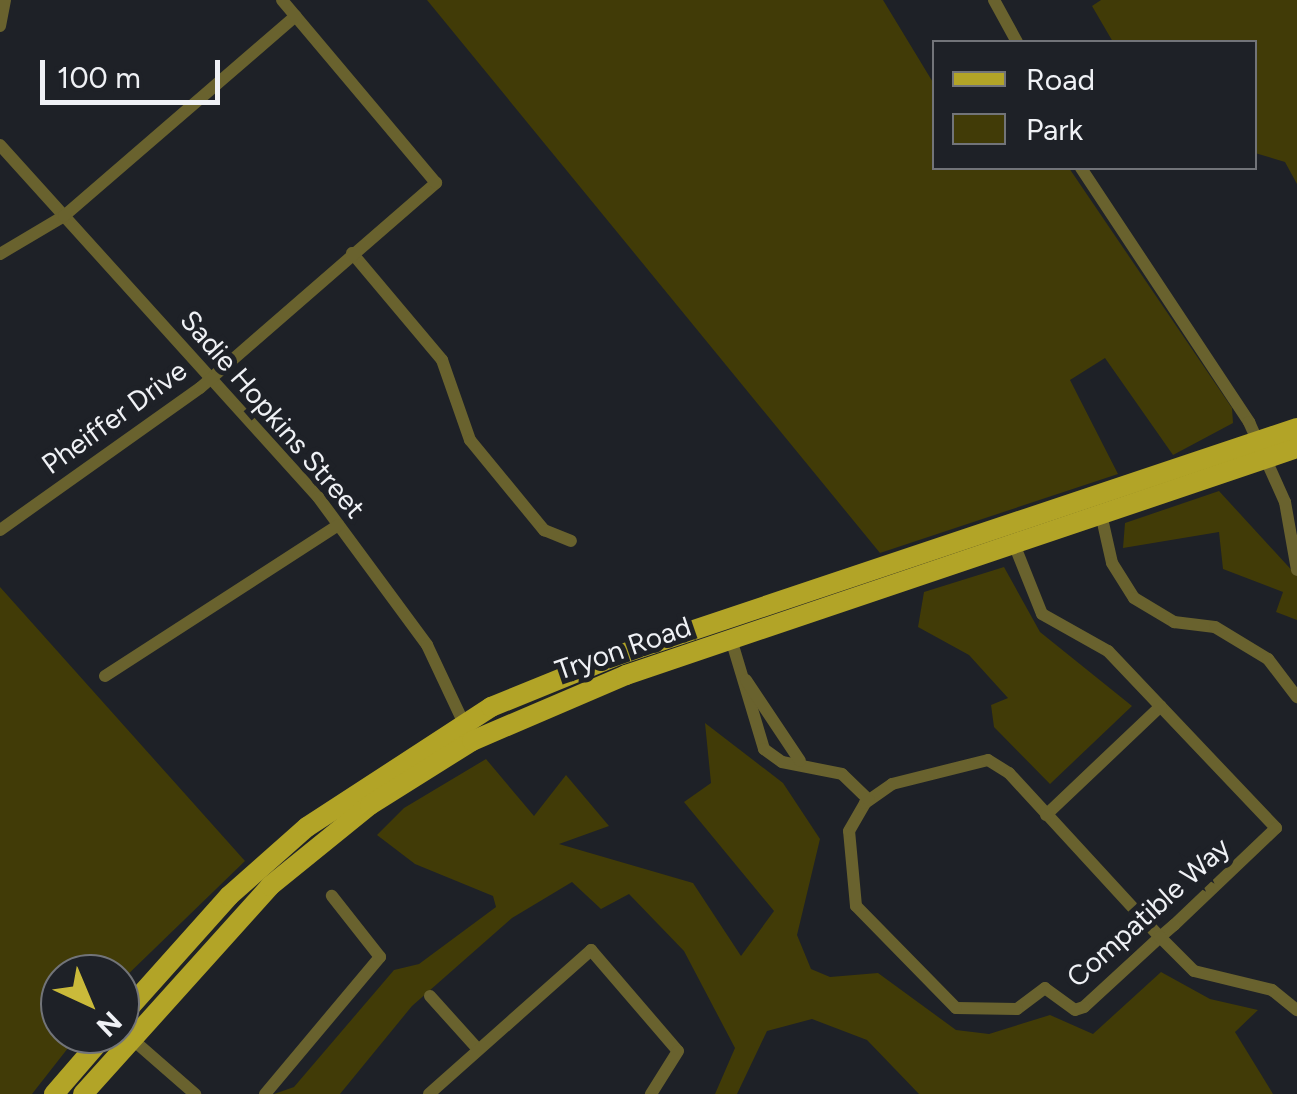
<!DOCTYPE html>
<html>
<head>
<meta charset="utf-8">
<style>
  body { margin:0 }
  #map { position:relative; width:1297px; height:1094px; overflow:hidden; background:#1e2127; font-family:Figtree,sans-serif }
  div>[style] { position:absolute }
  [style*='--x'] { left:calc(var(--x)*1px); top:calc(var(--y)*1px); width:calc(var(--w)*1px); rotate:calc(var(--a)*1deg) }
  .green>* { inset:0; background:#413b07 }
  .street>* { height:12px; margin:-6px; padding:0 6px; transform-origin:6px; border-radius:6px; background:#69622e }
  .primary>* { height:20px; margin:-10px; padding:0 10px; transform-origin:10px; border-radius:10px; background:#b2a427 }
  span { translate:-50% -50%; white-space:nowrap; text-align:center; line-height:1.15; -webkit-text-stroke:10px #1e2127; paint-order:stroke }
  .street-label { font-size:28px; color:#eff1f5 }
  .legend { position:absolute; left:932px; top:40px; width:325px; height:130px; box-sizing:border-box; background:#1e2127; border:2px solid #727479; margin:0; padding:12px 18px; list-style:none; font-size:30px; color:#eff1f5 }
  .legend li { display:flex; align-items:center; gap:20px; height:50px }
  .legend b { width:50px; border:2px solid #727479 }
  .north { position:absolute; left:40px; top:954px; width:100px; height:100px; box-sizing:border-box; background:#1e2127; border:2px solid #727479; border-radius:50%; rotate:136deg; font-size:28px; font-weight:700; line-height:40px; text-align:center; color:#eff1f5 }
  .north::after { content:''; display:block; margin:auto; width:35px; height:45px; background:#caba3a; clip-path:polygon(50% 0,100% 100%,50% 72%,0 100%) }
  .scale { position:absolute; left:40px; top:60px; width:180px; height:45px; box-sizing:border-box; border:5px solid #eff1f5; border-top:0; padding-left:12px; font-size:30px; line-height:35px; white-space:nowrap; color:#eff1f5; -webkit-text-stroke:8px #1e2127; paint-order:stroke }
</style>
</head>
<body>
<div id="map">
  <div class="green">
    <i style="clip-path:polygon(427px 0,883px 0,934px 84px,934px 168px,1069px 168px,1232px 408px,1233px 423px,1173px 455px,1105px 358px,1070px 380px,1118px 474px,880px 553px)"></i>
    <i style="clip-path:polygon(1101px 0,1297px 0,1297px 184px,1285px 162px,1255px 153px,1254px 42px,1113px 42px,1092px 6px)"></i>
    <i style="clip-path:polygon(1219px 491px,1297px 576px,1297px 620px,1276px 612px,1283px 592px,1223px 569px,1219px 532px,1123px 548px,1125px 523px)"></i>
    <i style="clip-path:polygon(1004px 567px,1040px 632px,1132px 706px,1050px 784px,994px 727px,991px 705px,1008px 698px,969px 655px,918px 627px,924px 592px)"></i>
    <i style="clip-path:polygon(0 587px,245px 861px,120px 982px,120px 974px,60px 974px,60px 1034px,79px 1034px,32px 1094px,0 1094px)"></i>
    <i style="clip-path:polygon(705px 723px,783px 783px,820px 839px,797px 935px,811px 969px,830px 977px,878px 973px,956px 1030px,989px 1034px,1050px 1015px,1093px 1034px,1161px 972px,1210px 999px,1258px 1010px,1235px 1032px,1273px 1094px,919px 1094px,867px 1040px,812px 1019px,767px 1031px,737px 1094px,715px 1094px,735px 1048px,684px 951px,629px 894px,601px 909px,572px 882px,512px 918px,412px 1006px,340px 1094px,274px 1094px,294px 1087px,394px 970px,419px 964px,496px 907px,493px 896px,415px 864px,377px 835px,404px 808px,486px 759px,534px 816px,566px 775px,609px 826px,559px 844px,693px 883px,741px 956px,774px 911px,684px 802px,711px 783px)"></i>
  </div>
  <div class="street">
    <i style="--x:994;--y:0;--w:48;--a:61.3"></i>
    <i style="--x:0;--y:26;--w:26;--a:-79"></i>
    <i style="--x:0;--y:145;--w:474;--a:47.9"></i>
    <i style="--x:318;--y:497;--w:184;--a:53.6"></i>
    <i style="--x:427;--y:645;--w:94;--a:64.8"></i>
    <i style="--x:1081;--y:168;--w:305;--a:56.5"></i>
    <i style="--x:1249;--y:422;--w:88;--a:65.8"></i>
    <i style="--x:1285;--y:502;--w:69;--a:80"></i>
    <i style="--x:352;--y:253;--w:140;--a:49.9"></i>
    <i style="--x:442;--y:360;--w:85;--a:70.7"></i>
    <i style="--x:470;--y:440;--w:117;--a:50.6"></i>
    <i style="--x:544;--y:530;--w:29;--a:22"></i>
    <i style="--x:0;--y:254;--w:74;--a:-30.7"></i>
    <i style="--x:64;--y:216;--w:306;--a:-40.8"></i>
    <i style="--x:1101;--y:514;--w:50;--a:77.3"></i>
    <i style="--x:1112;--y:563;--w:41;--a:57.8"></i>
    <i style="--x:1134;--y:598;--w:47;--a:31"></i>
    <i style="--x:1174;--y:622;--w:41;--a:7"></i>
    <i style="--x:1215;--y:627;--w:62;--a:31.1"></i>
    <i style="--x:1268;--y:659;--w:48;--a:52.7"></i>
    <i style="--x:0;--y:530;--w:245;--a:-35.4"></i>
    <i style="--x:200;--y:388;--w:313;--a:-41"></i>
    <i style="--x:436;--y:183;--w:239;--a:-130.1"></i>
    <i style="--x:1014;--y:544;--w:75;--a:68.2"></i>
    <i style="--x:1042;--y:614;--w:76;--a:29.3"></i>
    <i style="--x:1108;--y:651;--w:244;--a:46.5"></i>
    <i style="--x:1276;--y:828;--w:141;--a:136.4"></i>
    <i style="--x:1174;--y:925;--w:18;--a:139"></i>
    <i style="--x:1160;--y:937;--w:103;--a:137.4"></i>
    <i style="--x:1084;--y:1007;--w:9;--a:162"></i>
    <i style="--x:1075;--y:1010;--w:37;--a:-144"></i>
    <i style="--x:1045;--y:988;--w:35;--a:143"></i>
    <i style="--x:1017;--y:1009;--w:61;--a:-179.1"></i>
    <i style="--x:956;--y:1008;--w:143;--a:-134.4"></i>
    <i style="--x:856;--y:906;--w:75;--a:-95.3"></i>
    <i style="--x:849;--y:831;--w:32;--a:-60"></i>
    <i style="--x:865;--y:803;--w:33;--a:-35"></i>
    <i style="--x:892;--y:784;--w:99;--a:-14"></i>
    <i style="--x:988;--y:760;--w:25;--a:32"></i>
    <i style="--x:1009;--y:773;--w:223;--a:47.4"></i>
    <i style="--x:1160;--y:937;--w:48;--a:45"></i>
    <i style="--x:1194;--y:971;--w:80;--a:13.7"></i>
    <i style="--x:1272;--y:990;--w:32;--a:39"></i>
    <i style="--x:731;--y:639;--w:115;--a:73.3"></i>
    <i style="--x:764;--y:749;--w:22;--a:36"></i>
    <i style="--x:782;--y:762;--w:61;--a:11.3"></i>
    <i style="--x:842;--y:774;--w:37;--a:44"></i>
    <i style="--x:105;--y:676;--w:278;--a:-32.9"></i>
    <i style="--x:746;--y:680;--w:97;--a:56.3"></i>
    <i style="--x:1046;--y:815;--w:158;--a:-43.5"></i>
    <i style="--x:430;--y:996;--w:69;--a:48"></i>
    <i style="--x:132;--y:1039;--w:84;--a:41.1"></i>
    <i style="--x:265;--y:1094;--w:179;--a:-50"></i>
    <i style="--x:380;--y:957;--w:78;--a:-128.2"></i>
    <i style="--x:429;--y:1094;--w:217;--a:-41.6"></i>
    <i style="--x:591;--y:950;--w:133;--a:49.3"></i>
    <i style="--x:678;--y:1051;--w:51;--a:122.1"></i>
  </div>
  <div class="primary">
    <i style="--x:120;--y:1018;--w:164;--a:-48.2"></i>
    <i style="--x:229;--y:896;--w:104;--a:-41.5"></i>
    <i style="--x:307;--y:827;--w:220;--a:-33.1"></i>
    <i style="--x:491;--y:707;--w:138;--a:-22.1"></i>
    <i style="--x:619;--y:655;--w:715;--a:-18.51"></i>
    <i style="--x:54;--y:1094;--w:79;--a:-49.1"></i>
    <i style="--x:83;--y:1094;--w:280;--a:-48"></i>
    <i style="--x:270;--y:886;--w:129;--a:-39"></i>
    <i style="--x:370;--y:805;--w:120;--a:-32.1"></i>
    <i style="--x:472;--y:741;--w:168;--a:-23.2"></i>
    <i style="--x:626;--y:675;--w:708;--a:-18.69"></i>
  </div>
  <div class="street-label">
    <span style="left:273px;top:414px;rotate:49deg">Sadie Hopkins Street</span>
    <span style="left:114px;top:417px;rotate:-36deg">Pheiffer Drive</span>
    <span style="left:623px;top:648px;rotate:-19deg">Tryon Road</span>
    <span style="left:1148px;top:912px;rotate:-42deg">Compatible Way</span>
  </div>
  <ul class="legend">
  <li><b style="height:12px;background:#b2a427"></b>Road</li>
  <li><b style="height:28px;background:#413b07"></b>Park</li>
  </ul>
  <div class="north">N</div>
  <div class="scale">100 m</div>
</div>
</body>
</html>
